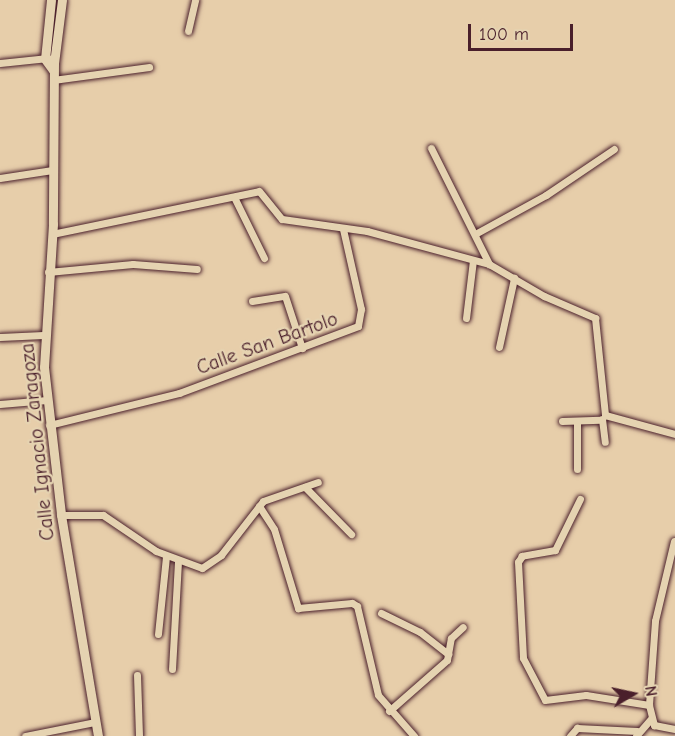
<!DOCTYPE html>
<html>
<head>
<meta charset="utf-8">
<style>
  body { margin:0 }
  #map { position:relative; width:675px; height:736px; overflow:hidden; background:#e7ceaa; font-family:"Comic Neue",sans-serif }
  div>[style] { position:absolute }
  [style*='--x'] { left:calc(var(--x)*1px); top:calc(var(--y)*1px); width:calc(var(--w)*1px); rotate:calc(var(--a)*1deg) }
  .roads { filter:drop-shadow(0 0 2px #4a1f2b) drop-shadow(0 0 2px #4a1f2b) }
  .street>* { height:7px; margin:-3.5px; padding:0 3.5px; transform-origin:3.5px; border-radius:3.5px; background:#e5d3b1 }
  .secondary>* { height:9px; margin:-4.5px; padding:0 4.5px; transform-origin:4.5px; border-radius:4.5px; background:#e5d3b1 }
  span { translate:-50% -50%; white-space:nowrap; text-align:center; line-height:1.15; -webkit-text-stroke:4.5px #e5d3b1; paint-order:stroke }
  .street-label { font-size:20px; color:#4a1f2b }
  .north { position:absolute; left:603px; top:664px; width:60px; height:60px; -webkit-text-stroke:4px #e5d3b1; paint-order:stroke; rotate:81deg; font-size:16px; font-weight:700; line-height:24px; text-align:center; color:#4a1f2b }
  .north::after { content:''; display:block; margin:auto; width:21px; height:27px; background:#4a1f2b; clip-path:polygon(50% 0,100% 100%,50% 72%,0 100%) }
  .scale { position:absolute; left:468px; top:24px; width:105px; height:27px; box-sizing:border-box; border:3px solid #4a1f2b; border-top:0; padding-left:8px; font-size:18px; line-height:21px; white-space:nowrap; color:#4a1f2b; -webkit-text-stroke:4px #e5d3b1; paint-order:stroke }
</style>
</head>
<body>
<div id="map">
  <div class="roads">
    <div class="street">
      <i style="--x:188;--y:31;--w:32;--a:-77"></i>
      <i style="--x:0;--y:63;--w:48;--a:-5.9"></i>
      <i style="--x:53;--y:80;--w:97;--a:-7.7"></i>
      <i style="--x:431;--y:148;--w:130;--a:63.4"></i>
      <i style="--x:0;--y:178;--w:53;--a:-8.7"></i>
      <i style="--x:234;--y:197;--w:68;--a:63.8"></i>
      <i style="--x:52;--y:234;--w:211;--a:-11.7"></i>
      <i style="--x:259;--y:191;--w:36;--a:51"></i>
      <i style="--x:282;--y:219;--w:86;--a:8"></i>
      <i style="--x:367;--y:231;--w:126;--a:15.1"></i>
      <i style="--x:489;--y:264;--w:64;--a:30.2"></i>
      <i style="--x:544;--y:296;--w:56;--a:23.3"></i>
      <i style="--x:595;--y:318;--w:98;--a:84.1"></i>
      <i style="--x:475;--y:234;--w:81;--a:-28.8"></i>
      <i style="--x:546;--y:195;--w:82;--a:-34.1"></i>
      <i style="--x:48;--y:272;--w:85;--a:-5.4"></i>
      <i style="--x:133;--y:264;--w:64;--a:4.5"></i>
      <i style="--x:252;--y:301;--w:33;--a:-9"></i>
      <i style="--x:285;--y:296;--w:55;--a:71.9"></i>
      <i style="--x:466;--y:318;--w:58;--a:-83.1"></i>
      <i style="--x:0;--y:337;--w:43;--a:-2.7"></i>
      <i style="--x:499;--y:347;--w:71;--a:-77.7"></i>
      <i style="--x:0;--y:404;--w:47;--a:-4.9"></i>
      <i style="--x:605;--y:415;--w:73;--a:15.2"></i>
      <i style="--x:602;--y:419;--w:23;--a:83"></i>
      <i style="--x:562;--y:421;--w:38;--a:-2"></i>
      <i style="--x:577;--y:422;--w:47;--a:90"></i>
      <i style="--x:49;--y:425;--w:134;--a:-13.8"></i>
      <i style="--x:179;--y:393;--w:191;--a:-20.5"></i>
      <i style="--x:358;--y:326;--w:17;--a:-80"></i>
      <i style="--x:361;--y:309;--w:82;--a:-102.7"></i>
      <i style="--x:305;--y:487;--w:66;--a:45.6"></i>
      <i style="--x:580;--y:499;--w:57;--a:116.1"></i>
      <i style="--x:555;--y:550;--w:34;--a:170"></i>
      <i style="--x:522;--y:556;--w:7;--a:124"></i>
      <i style="--x:518;--y:562;--w:96;--a:87"></i>
      <i style="--x:523;--y:658;--w:47;--a:62.4"></i>
      <i style="--x:545;--y:700;--w:41;--a:-7"></i>
      <i style="--x:586;--y:695;--w:64;--a:9"></i>
      <i style="--x:259;--y:506;--w:27;--a:57"></i>
      <i style="--x:274;--y:529;--w:83;--a:73.1"></i>
      <i style="--x:298;--y:608;--w:54;--a:-5.3"></i>
      <i style="--x:352;--y:603;--w:6;--a:31"></i>
      <i style="--x:357;--y:606;--w:91;--a:76.7"></i>
      <i style="--x:378;--y:695;--w:55;--a:48.7"></i>
      <i style="--x:61;--y:515;--w:42;--a:0"></i>
      <i style="--x:103;--y:515;--w:64;--a:34.2"></i>
      <i style="--x:156;--y:551;--w:49;--a:20.3"></i>
      <i style="--x:202;--y:568;--w:23;--a:-34"></i>
      <i style="--x:221;--y:555;--w:68;--a:-52.1"></i>
      <i style="--x:263;--y:501;--w:58;--a:-19.1"></i>
      <i style="--x:674;--y:541;--w:82;--a:103.4"></i>
      <i style="--x:655;--y:621;--w:84;--a:94.1"></i>
      <i style="--x:649;--y:705;--w:21;--a:76"></i>
      <i style="--x:654;--y:725;--w:21;--a:11"></i>
      <i style="--x:381;--y:613;--w:43;--a:26"></i>
      <i style="--x:420;--y:632;--w:36;--a:38"></i>
      <i style="--x:158;--y:634;--w:78;--a:-84.1"></i>
      <i style="--x:172;--y:669;--w:108;--a:-86.8"></i>
      <i style="--x:137;--y:675;--w:61;--a:88.1"></i>
      <i style="--x:389;--y:711;--w:77;--a:-41.3"></i>
      <i style="--x:447;--y:660;--w:22;--a:-80"></i>
      <i style="--x:451;--y:638;--w:16;--a:-43"></i>
      <i style="--x:25;--y:736;--w:71;--a:-11.3"></i>
      <i style="--x:570;--y:736;--w:11;--a:-49"></i>
      <i style="--x:577;--y:728;--w:60;--a:2.9"></i>
      <i style="--x:636;--y:736;--w:23;--a:-49"></i>
    </div>
    <div class="secondary">
      <i style="--x:51;--y:0;--w:59;--a:95.8"></i>
      <i style="--x:45;--y:59;--w:14;--a:54"></i>
      <i style="--x:62;--y:0;--w:64;--a:97.2"></i>
      <i style="--x:54;--y:63;--w:161;--a:90.4"></i>
      <i style="--x:53;--y:224;--w:143;--a:93.6"></i>
      <i style="--x:44;--y:367;--w:149;--a:83.4"></i>
      <i style="--x:61;--y:515;--w:224;--a:80.5"></i>
    </div>
  </div>
  <div class="street-label">
    <span style="left:267px;top:343px;rotate:-20deg">Calle San Bartolo</span>
    <span style="left:37px;top:442px;rotate:-96deg">Calle Ignacio Zaragoza</span>
  </div>
  <div class="north">N</div>
  <div class="scale">100 m</div>
</div>
</body>
</html>
